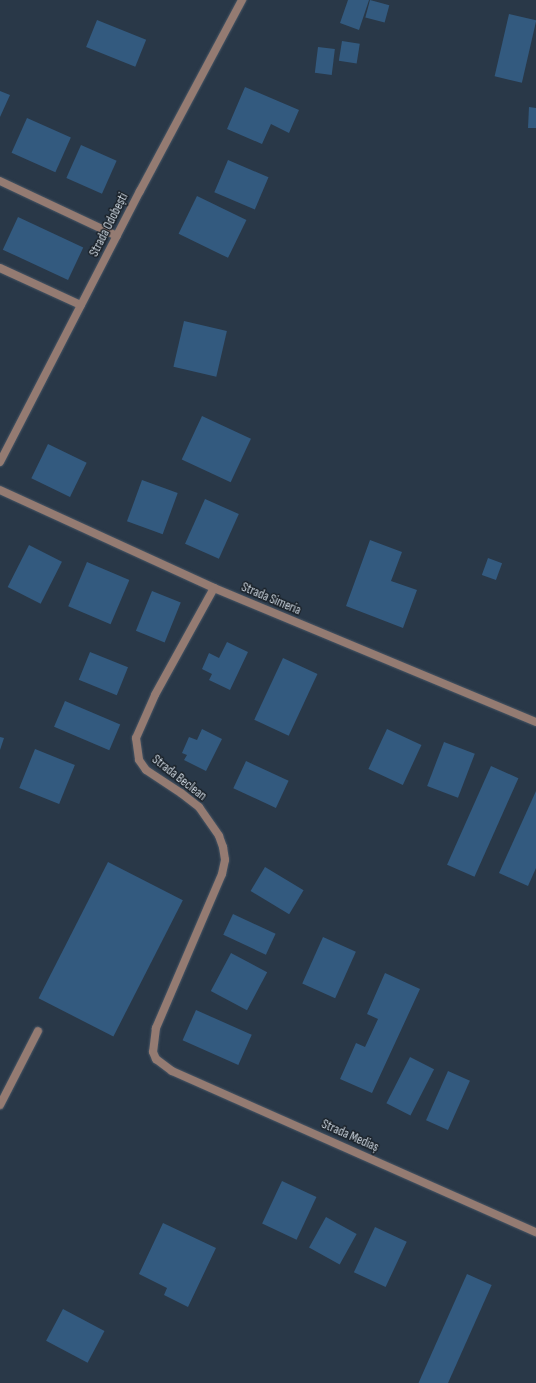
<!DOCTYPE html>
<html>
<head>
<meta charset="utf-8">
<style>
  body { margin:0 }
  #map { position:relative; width:536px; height:1383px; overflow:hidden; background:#293848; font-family:"Sofia Sans Condensed",sans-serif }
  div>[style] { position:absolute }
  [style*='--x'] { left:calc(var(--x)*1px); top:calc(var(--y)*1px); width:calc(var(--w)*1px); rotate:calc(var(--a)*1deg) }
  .building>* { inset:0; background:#335a7f; transform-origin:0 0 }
  .roads { filter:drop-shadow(0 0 1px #475564) drop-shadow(0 0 1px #475564) }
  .service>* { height:8px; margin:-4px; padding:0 4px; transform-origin:4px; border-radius:4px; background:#947b72 }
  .minor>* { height:8px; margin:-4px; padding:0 4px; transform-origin:4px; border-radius:4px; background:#947b72 }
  span { translate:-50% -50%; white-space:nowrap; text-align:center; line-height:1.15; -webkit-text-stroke:3px #181f26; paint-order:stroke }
  .street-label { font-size:13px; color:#cfd9e3 }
</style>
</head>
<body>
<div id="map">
  <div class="building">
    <i style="clip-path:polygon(348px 0,369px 0,359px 30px,340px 23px)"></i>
    <i style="left:370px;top:0;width:20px;height:18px;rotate:15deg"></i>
    <i style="left:509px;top:14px;width:28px;height:64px;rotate:13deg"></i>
    <i style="left:97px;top:20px;width:53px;height:29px;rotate:22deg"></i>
    <i style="left:342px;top:41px;width:18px;height:20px;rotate:9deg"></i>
    <i style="left:318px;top:47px;width:17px;height:26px;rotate:7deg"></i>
    <i style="clip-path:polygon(245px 87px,299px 110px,289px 133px,271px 124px,262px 144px,227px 129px)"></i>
    <i style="clip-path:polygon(0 91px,10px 95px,0 117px)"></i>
    <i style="clip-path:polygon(529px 107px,536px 108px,536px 128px,528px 128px)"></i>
    <i style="left:27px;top:118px;width:48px;height:38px;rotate:24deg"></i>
    <i style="left:81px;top:145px;width:39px;height:36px;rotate:24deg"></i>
    <i style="left:228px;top:160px;width:44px;height:35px;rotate:23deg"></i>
    <i style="left:197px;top:196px;width:55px;height:42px;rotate:26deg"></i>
    <i style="left:18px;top:217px;width:72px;height:36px;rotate:25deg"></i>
    <i style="left:184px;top:321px;width:44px;height:47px;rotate:13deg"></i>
    <i style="left:202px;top:416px;width:54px;height:48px;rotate:25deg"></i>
    <i style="left:48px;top:444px;width:43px;height:38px;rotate:26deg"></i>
    <i style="left:142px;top:480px;width:38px;height:44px;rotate:20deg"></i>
    <i style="left:205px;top:499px;width:37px;height:49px;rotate:24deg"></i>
    <i style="clip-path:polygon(370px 540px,402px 552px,391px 581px,417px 590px,403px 628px,346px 606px)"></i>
    <i style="left:29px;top:545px;width:37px;height:47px;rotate:27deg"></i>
    <i style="left:488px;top:558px;width:15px;height:18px;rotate:20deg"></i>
    <i style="left:87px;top:562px;width:46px;height:48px;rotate:23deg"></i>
    <i style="left:152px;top:591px;width:31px;height:43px;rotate:22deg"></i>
    <i style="clip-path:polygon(227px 642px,248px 652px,230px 690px,209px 680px,212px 674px,202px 669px,209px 653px,219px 658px)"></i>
    <i style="left:90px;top:652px;width:41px;height:30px;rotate:22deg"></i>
    <i style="left:283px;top:658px;width:38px;height:68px;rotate:25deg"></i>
    <i style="left:65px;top:701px;width:60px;height:28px;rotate:23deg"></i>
    <i style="clip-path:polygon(202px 729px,222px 739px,206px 771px,184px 760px,187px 755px,182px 753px,189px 737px,197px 740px)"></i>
    <i style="left:387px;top:729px;width:38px;height:44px;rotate:25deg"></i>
    <i style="clip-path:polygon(0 737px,4px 738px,0 750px)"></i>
    <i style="left:444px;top:742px;width:33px;height:47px;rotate:21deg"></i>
    <i style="left:35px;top:749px;width:43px;height:42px;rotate:22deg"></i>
    <i style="left:246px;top:761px;width:47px;height:30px;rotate:25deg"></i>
    <i style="left:491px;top:766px;width:30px;height:108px;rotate:24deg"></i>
    <i style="clip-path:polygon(536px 791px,536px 868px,528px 886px,499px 873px)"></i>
    <i style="left:108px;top:862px;width:84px;height:153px;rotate:27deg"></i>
    <i style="left:265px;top:867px;width:45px;height:28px;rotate:31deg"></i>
    <i style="left:233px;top:914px;width:47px;height:23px;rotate:25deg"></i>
    <i style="left:323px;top:937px;width:36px;height:51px;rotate:24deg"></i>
    <i style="left:231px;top:953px;width:41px;height:43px;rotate:28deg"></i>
    <i style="clip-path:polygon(385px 973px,420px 989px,372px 1093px,340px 1079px,356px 1043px,365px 1047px,378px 1019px,367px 1014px)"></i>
    <i style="left:196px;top:1010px;width:61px;height:33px;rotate:24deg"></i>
    <i style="left:410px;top:1057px;width:27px;height:52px;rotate:27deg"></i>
    <i style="left:448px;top:1071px;width:24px;height:54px;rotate:24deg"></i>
    <i style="left:282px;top:1181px;width:38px;height:47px;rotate:25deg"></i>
    <i style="left:326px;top:1217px;width:35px;height:35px;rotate:29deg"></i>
    <i style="clip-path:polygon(163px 1223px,216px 1248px,188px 1307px,164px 1295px,167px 1288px,139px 1274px)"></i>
    <i style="left:375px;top:1227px;width:35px;height:50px;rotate:25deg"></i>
    <i style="left:467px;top:1274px;width:27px;height:120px;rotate:24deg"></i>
    <i style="left:63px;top:1309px;width:47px;height:36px;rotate:28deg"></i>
  </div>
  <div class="roads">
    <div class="service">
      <i style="--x:0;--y:1105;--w:83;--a:-62.8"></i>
    </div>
    <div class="minor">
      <i style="--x:0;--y:181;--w:129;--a:25.2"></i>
      <i style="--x:0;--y:268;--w:89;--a:24.6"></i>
      <i style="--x:0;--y:462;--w:305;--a:-62.7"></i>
      <i style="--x:140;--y:191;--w:217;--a:-61.9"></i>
      <i style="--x:0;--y:490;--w:235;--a:24.6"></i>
      <i style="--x:214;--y:588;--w:349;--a:22.6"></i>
      <i style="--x:214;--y:588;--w:122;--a:118.9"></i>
      <i style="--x:155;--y:695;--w:47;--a:113.8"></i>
      <i style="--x:136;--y:738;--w:22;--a:82"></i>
      <i style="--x:139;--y:760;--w:12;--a:55"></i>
      <i style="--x:146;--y:770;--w:42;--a:33.3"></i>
      <i style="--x:181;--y:793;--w:23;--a:38"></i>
      <i style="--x:199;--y:807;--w:35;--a:55"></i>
      <i style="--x:219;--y:836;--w:12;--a:70"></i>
      <i style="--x:223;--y:847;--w:13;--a:81"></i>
      <i style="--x:225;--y:860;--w:14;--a:102"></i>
      <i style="--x:222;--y:874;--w:168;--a:113.2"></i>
      <i style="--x:156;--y:1028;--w:24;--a:97"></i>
      <i style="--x:153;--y:1052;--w:8;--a:67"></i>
      <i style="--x:156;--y:1059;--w:20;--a:37"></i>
      <i style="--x:172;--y:1071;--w:398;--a:23.9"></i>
    </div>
  </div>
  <div class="street-label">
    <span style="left:109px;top:225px;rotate:-63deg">Strada Odobești</span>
    <span style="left:271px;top:599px;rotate:23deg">Strada Simeria</span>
    <span style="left:179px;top:778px;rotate:38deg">Strada Beclean</span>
    <span style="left:350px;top:1136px;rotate:24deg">Strada Mediaș</span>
  </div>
</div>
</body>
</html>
